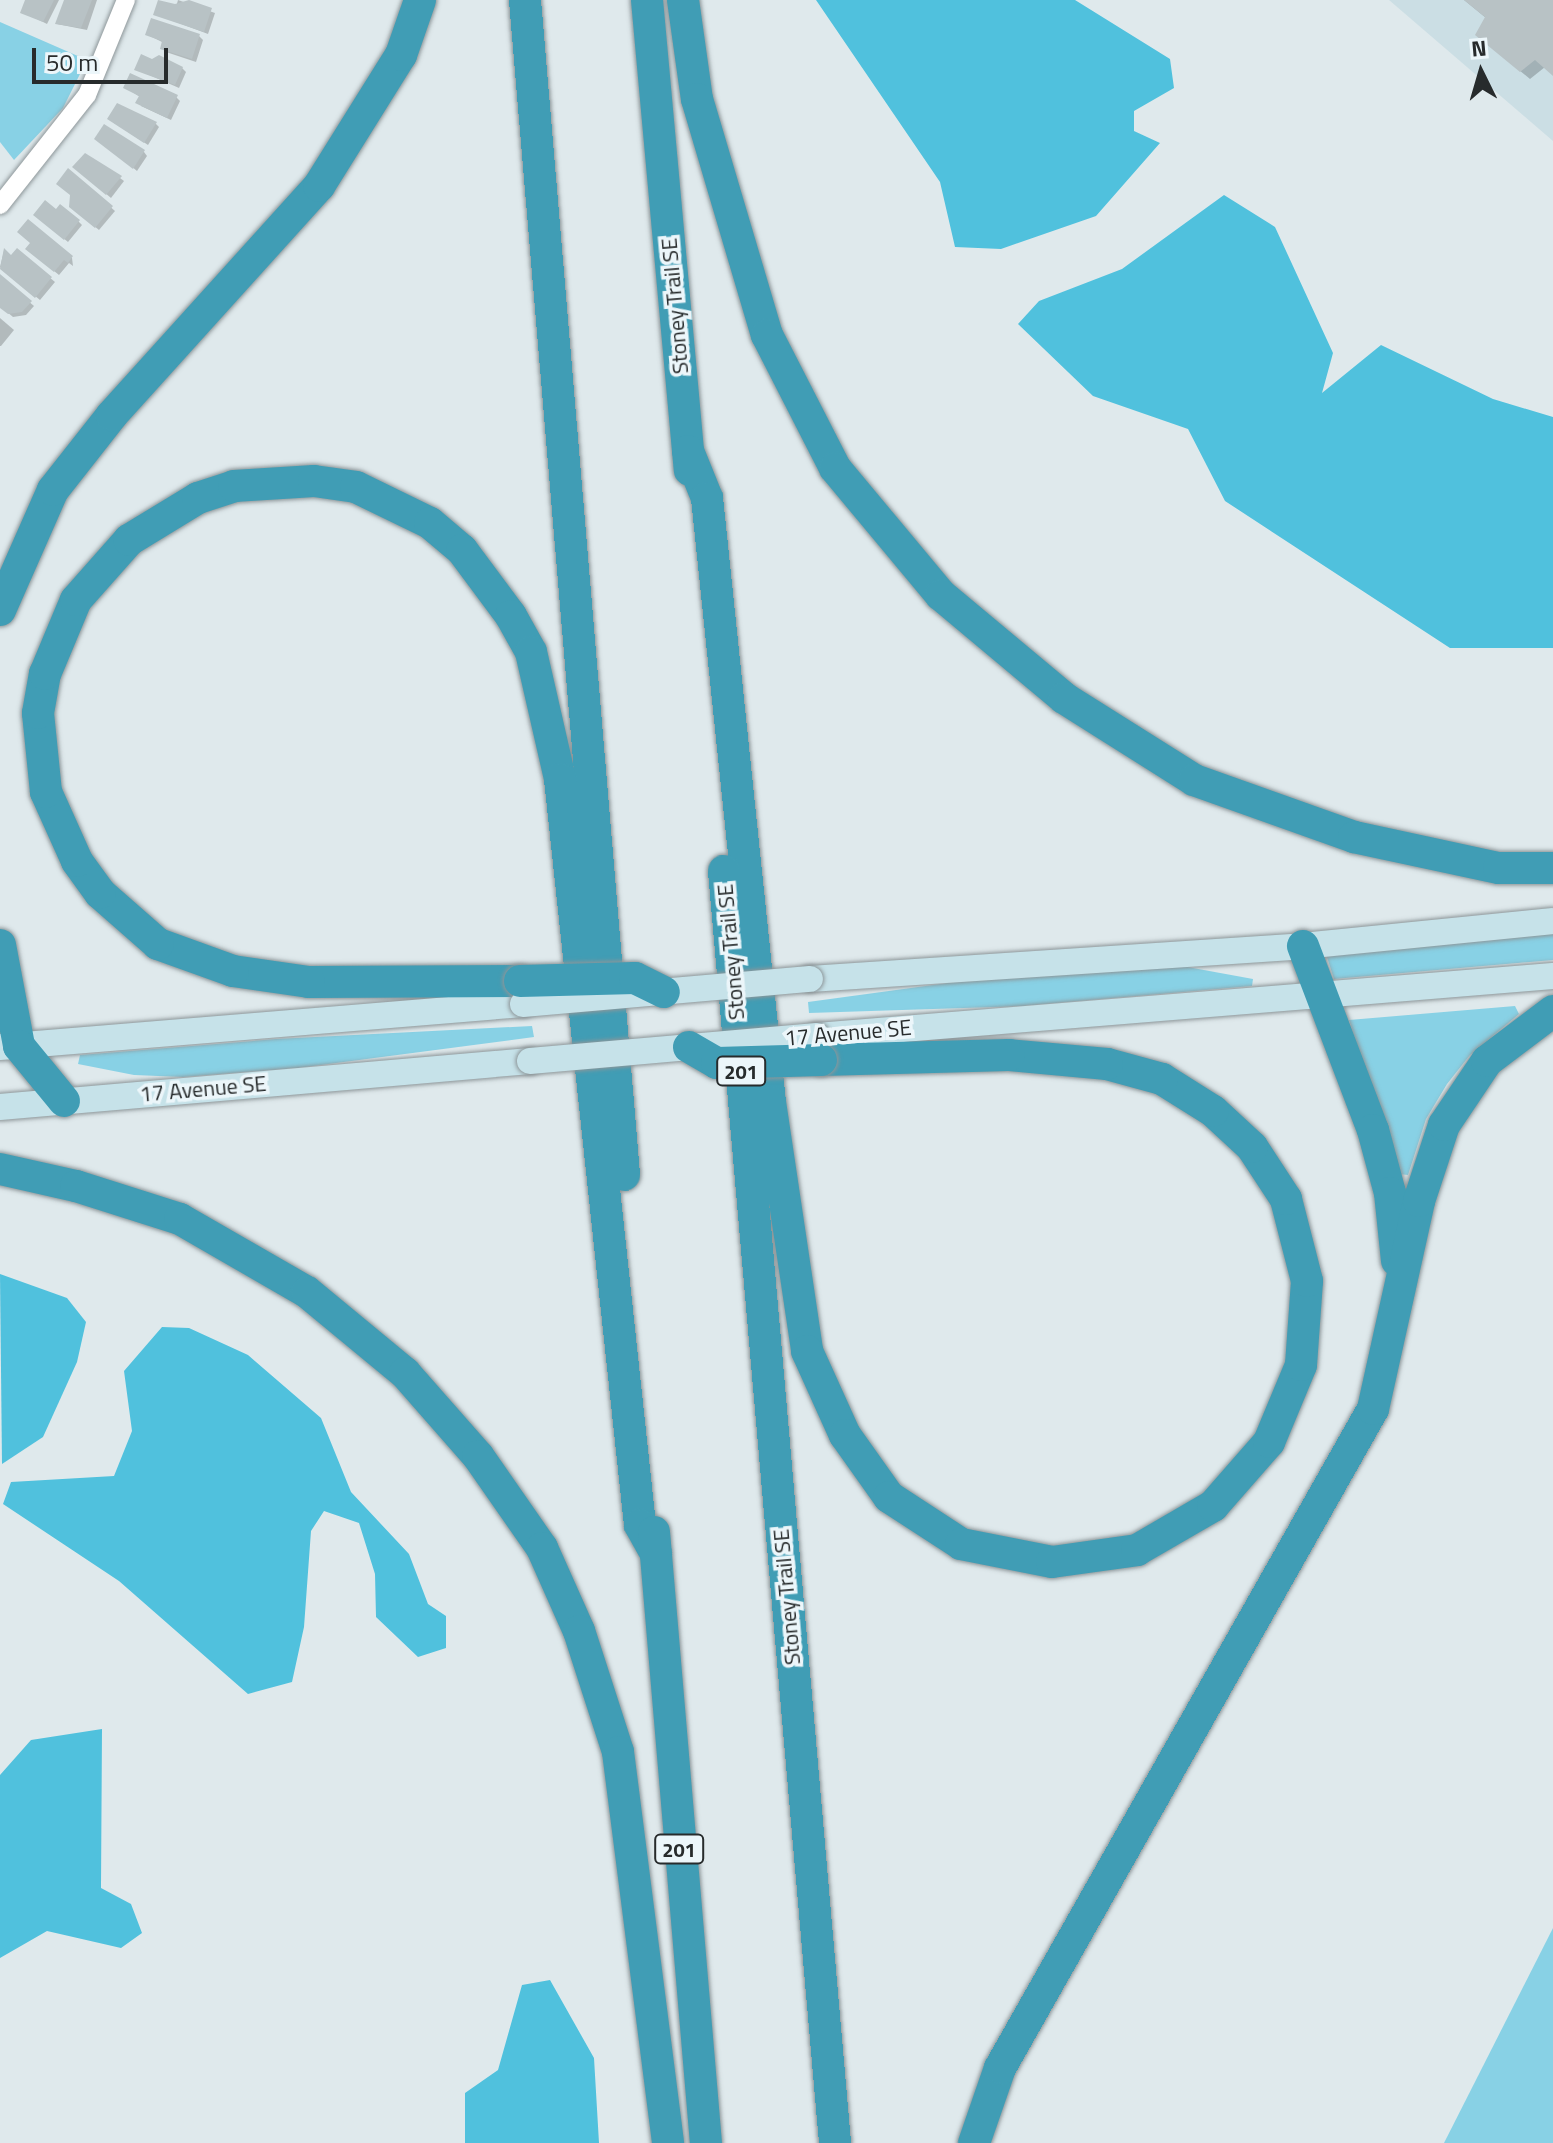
<!DOCTYPE html>
<html>
<head>
<meta charset="utf-8">
<style>
  body { margin:0 }
  #map { position:relative; width:1553px; height:2143px; overflow:hidden; background:#dfe9ec; font-family:"Titillium Web",sans-serif }
  div>[style] { position:absolute }
  [style*='--x'] { left:calc(var(--x)*1px); top:calc(var(--y)*1px); width:calc(var(--w)*1px); rotate:calc(var(--a)*1deg) }
  .built>* { inset:0; background:#cbdee4 }
  .green>* { inset:0; background:#88d1e5 }
  .water>* { inset:0; background:#50c1dd }
  .shadow>* { inset:0; background:#0003 }
  .building>* { inset:0; background:#b8c2c5 }
  .roads { filter:drop-shadow(0 0 2px #8d9699) drop-shadow(0 0 2px #8d9699) }
  .minor>* { height:18px; margin:-9px; padding:0 9px; transform-origin:9px; border-radius:9px; background:#fff }
  .secondary>* { height:26px; margin:-13px; padding:0 13px; transform-origin:13px; border-radius:13px; background:#c6e2e9 }
  .motorway>* { height:32px; margin:-16px; padding:0 16px; transform-origin:16px; border-radius:16px; background:#409db5 }
  .bridges { filter:drop-shadow(0 0 2px #8d9699) drop-shadow(0 0 2px #8d9699) }
  .secondary-bridge>* { height:26px; margin:-13px; padding:0 13px; transform-origin:13px; border-radius:13px; background:#c6e2e9 }
  .motorway-bridge>* { height:32px; margin:-16px; padding:0 16px; transform-origin:16px; border-radius:16px; background:#409db5 }
  span { translate:-50% -50%; white-space:nowrap; text-align:center; line-height:1.15; -webkit-text-stroke:7px #ecf6fa; paint-order:stroke }
  .shield-label span { padding:2px 6px; background:#ecf6fa; border:2px solid; border-radius:6px; -webkit-text-stroke-width:0 }
  .shield-label { font-size:20px; color:#272b2c; font-weight:700 }
  .street-label { font-size:22px; color:#272b2c }
  .north { position:absolute; left:1441px; top:32px; width:80px; height:80px; -webkit-text-stroke:6px #ecf6fa; paint-order:stroke; rotate:355deg; font-size:22px; font-weight:700; line-height:32px; text-align:center; color:#272b2c }
  .north::after { content:''; display:block; margin:auto; width:28px; height:36px; background:#272b2c; clip-path:polygon(50% 0,100% 100%,50% 72%,0 100%) }
  .scale { position:absolute; left:32px; top:48px; width:136px; height:36px; box-sizing:border-box; border:4px solid #272b2c; border-top:0; padding-left:10px; font-size:24px; line-height:28px; white-space:nowrap; color:#272b2c; -webkit-text-stroke:6px #ecf6fa; paint-order:stroke }
</style>
</head>
<body>
<div id="map">
  <div class="built">
    <i style="clip-path:polygon(1389px 0,1553px 0,1553px 141px)"></i>
  </div>
  <div class="green">
    <i style="clip-path:polygon(0 22px,87px 60px,63px 108px,14px 160px,0 142px)"></i>
    <i style="clip-path:polygon(1553px 928px,1553px 960px,1334px 979px,1326px 954px)"></i>
    <i style="clip-path:polygon(1182px 966px,1253px 979px,1252px 986px,1022px 1006px,809px 1013px,808px 1002px,977px 979px)"></i>
    <i style="clip-path:polygon(1515px 1006px,1519px 1014px,1470px 1055px,1447px 1084px,1426px 1119px,1408px 1175px,1399px 1174px,1349px 1020px)"></i>
    <i style="clip-path:polygon(532px 1026px,534px 1037px,298px 1068px,183px 1077px,134px 1075px,78px 1064px,80px 1055px,276px 1039px)"></i>
    <i style="clip-path:polygon(1553px 1928px,1553px 2143px,1444px 2143px)"></i>
  </div>
  <div class="water">
    <i style="clip-path:polygon(816px 0,1075px 0,1170px 59px,1174px 88px,1134px 111px,1134px 131px,1160px 143px,1096px 216px,1001px 249px,955px 247px,940px 182px)"></i>
    <i style="clip-path:polygon(1224px 195px,1275px 227px,1333px 353px,1322px 393px,1381px 345px,1493px 399px,1553px 417px,1553px 648px,1450px 648px,1225px 501px,1188px 429px,1093px 396px,1018px 324px,1039px 301px,1122px 269px)"></i>
    <i style="clip-path:polygon(0 1274px,67px 1298px,86px 1322px,77px 1362px,43px 1437px,2px 1464px)"></i>
    <i style="clip-path:polygon(162px 1327px,189px 1328px,248px 1355px,321px 1418px,351px 1492px,409px 1554px,428px 1604px,446px 1616px,446px 1648px,418px 1657px,376px 1617px,375px 1574px,359px 1523px,324px 1511px,311px 1531px,304px 1627px,292px 1682px,248px 1694px,119px 1581px,3px 1504px,11px 1482px,114px 1476px,132px 1431px,124px 1371px)"></i>
    <i style="clip-path:polygon(102px 1729px,101px 1888px,131px 1904px,142px 1933px,121px 1948px,47px 1931px,0 1958px,0 1775px,31px 1740px)"></i>
    <i style="clip-path:polygon(550px 1980px,594px 2058px,599px 2143px,465px 2143px,465px 2093px,498px 2070px,522px 1985px)"></i>
  </div>
  <div class="shadow">
    <i style="clip-path:polygon(28px 0,59px 0,47px 24px,23px 12px)"></i>
    <i style="clip-path:polygon(66px 0,97px 0,87px 30px,57px 24px)"></i>
    <i style="clip-path:polygon(178px 0,215px 13px,208px 34px,155px 14px,176px 7px)"></i>
    <i style="clip-path:polygon(1464px 0,1553px 0,1553px 74px,1545px 67px,1530px 79px,1486px 43px,1486px 18px)"></i>
    <i style="clip-path:polygon(148px 35px,199px 36px,203px 40px,196px 62px,166px 52px,164px 43px)"></i>
    <i style="clip-path:polygon(182px 68px,186px 72px,179px 88px,136px 69px)"></i>
    <i style="clip-path:polygon(125px 87px,176px 97px,180px 101px,171px 120px,141px 106px,140px 97px)"></i>
    <i style="clip-path:polygon(113px 122px,156px 124px,159px 127px,148px 145px)"></i>
    <i style="clip-path:polygon(112px 150px,144px 152px,147px 156px,137px 171px)"></i>
    <i style="clip-path:polygon(69px 171px,115px 211px,99px 230px,76px 211px)"></i>
    <i style="clip-path:polygon(79px 171px,120px 178px,124px 181px,111px 198px)"></i>
    <i style="clip-path:polygon(40px 219px,78px 221px,82px 225px,68px 242px)"></i>
    <i style="clip-path:polygon(28px 222px,72px 258px,73px 266px,69px 263px,59px 275px,32px 253px)"></i>
    <i style="clip-path:polygon(17px 250px,55px 282px,40px 300px,0 267px,4px 251px,12px 258px)"></i>
    <i style="clip-path:polygon(0 277px,34px 306px,26px 315px,13px 317px,0 306px)"></i>
    <i style="clip-path:polygon(0 318px,14px 330px,1px 346px,0 346px)"></i>
  </div>
  <div class="building">
    <i style="clip-path:polygon(25px 0,54px 0,43px 22px,20px 13px)"></i>
    <i style="clip-path:polygon(64px 0,92px 0,81px 28px,55px 24px)"></i>
    <i style="clip-path:polygon(158px 0,175px 4px,189px 0,212px 8px,204px 32px,153px 15px)"></i>
    <i style="clip-path:polygon(1464px 0,1553px 0,1553px 76px,1535px 60px,1520px 72px,1475px 35px,1485px 17px)"></i>
    <i style="clip-path:polygon(151px 18px,200px 34px,192px 59px,160px 49px,162px 41px,145px 35px)"></i>
    <i style="clip-path:polygon(141px 54px,152px 59px,159px 55px,183px 67px,175px 85px,134px 70px)"></i>
    <i style="clip-path:polygon(130px 73px,178px 95px,167px 118px,135px 103px,139px 96px,123px 88px)"></i>
    <i style="clip-path:polygon(117px 103px,157px 122px,144px 143px,107px 119px)"></i>
    <i style="clip-path:polygon(104px 124px,145px 150px,133px 169px,94px 139px)"></i>
    <i style="clip-path:polygon(85px 153px,122px 176px,106px 195px,72px 167px)"></i>
    <i style="clip-path:polygon(68px 168px,113px 206px,95px 228px,69px 207px,70px 195px,56px 184px)"></i>
    <i style="clip-path:polygon(45px 200px,56px 209px,60px 204px,80px 220px,64px 240px,33px 215px)"></i>
    <i style="clip-path:polygon(28px 219px,73px 256px,68px 263px,64px 260px,54px 272px,25px 249px,30px 243px,17px 232px)"></i>
    <i style="clip-path:polygon(4px 248px,11px 255px,17px 248px,52px 277px,35px 298px,0 269px)"></i>
    <i style="clip-path:polygon(0 274px,32px 301px,22px 312px,8px 314px,0 308px)"></i>
  </div>
  <div class="roads">
    <div class="minor">
      <i style="--x:0;--y:205;--w:140;--a:-51.7"></i>
      <i style="--x:87;--y:95;--w:103;--a:-67.7"></i>
    </div>
    <div class="secondary">
      <i style="--x:810;--y:979;--w:494;--a:-3.8"></i>
      <i style="--x:1303;--y:946;--w:251;--a:-5.7"></i>
      <i style="--x:817;--y:1036;--w:738;--a:-4.66"></i>
      <i style="--x:0;--y:1047;--w:525;--a:-4.7"></i>
      <i style="--x:0;--y:1107;--w:532;--a:-4.96"></i>
    </div>
    <div class="motorway">
      <i style="--x:525;--y:0;--w:1179;--a:85.18"></i>
      <i style="--x:647;--y:0;--w:472;--a:84.8"></i>
      <i style="--x:683;--y:0;--w:100;--a:82"></i>
      <i style="--x:697;--y:99;--w:246;--a:73.5"></i>
      <i style="--x:767;--y:335;--w:149;--a:62.9"></i>
      <i style="--x:835;--y:468;--w:165;--a:50.2"></i>
      <i style="--x:941;--y:595;--w:160;--a:39.9"></i>
      <i style="--x:1064;--y:698;--w:154;--a:32.2"></i>
      <i style="--x:1194;--y:780;--w:170;--a:19.6"></i>
      <i style="--x:1354;--y:837;--w:148;--a:12.1"></i>
      <i style="--x:1499;--y:868;--w:54;--a:0"></i>
      <i style="--x:688;--y:451;--w:51;--a:68"></i>
      <i style="--x:707;--y:498;--w:607;--a:84.05"></i>
      <i style="--x:770;--y:1102;--w:252;--a:81.5"></i>
      <i style="--x:807;--y:1351;--w:92;--a:65.7"></i>
      <i style="--x:845;--y:1435;--w:76;--a:54.6"></i>
      <i style="--x:889;--y:1497;--w:86;--a:33.1"></i>
      <i style="--x:961;--y:1544;--w:93;--a:11.2"></i>
      <i style="--x:1052;--y:1562;--w:86;--a:-8"></i>
      <i style="--x:1137;--y:1550;--w:88;--a:-30.1"></i>
      <i style="--x:1213;--y:1506;--w:85;--a:-48.8"></i>
      <i style="--x:1269;--y:1442;--w:83;--a:-67.4"></i>
      <i style="--x:1301;--y:1365;--w:84;--a:-85.9"></i>
      <i style="--x:1307;--y:1281;--w:85;--a:-104.4"></i>
      <i style="--x:1286;--y:1199;--w:62;--a:-123.2"></i>
      <i style="--x:1252;--y:1147;--w:53;--a:-137.3"></i>
      <i style="--x:1213;--y:1111;--w:60;--a:-147.9"></i>
      <i style="--x:1162;--y:1079;--w:57;--a:-164.7"></i>
      <i style="--x:1107;--y:1064;--w:98;--a:-174.8"></i>
      <i style="--x:1009;--y:1055;--w:188;--a:178.5"></i>
      <i style="--x:0;--y:610;--w:131;--a:-66.2"></i>
      <i style="--x:53;--y:490;--w:95;--a:-51.8"></i>
      <i style="--x:112;--y:415;--w:309;--a:-47.9"></i>
      <i style="--x:319;--y:186;--w:155;--a:-58"></i>
      <i style="--x:401;--y:55;--w:58;--a:-70.9"></i>
      <i style="--x:724;--y:871;--w:1277;--a:85.01"></i>
      <i style="--x:0;--y:945;--w:103;--a:79.3"></i>
      <i style="--x:19;--y:1046;--w:71;--a:50.7"></i>
      <i style="--x:1303;--y:946;--w:197;--a:69.2"></i>
      <i style="--x:1373;--y:1130;--w:65;--a:74.9"></i>
      <i style="--x:1390;--y:1193;--w:68;--a:84.1"></i>
      <i style="--x:520;--y:981;--w:211;--a:179.7"></i>
      <i style="--x:309;--y:982;--w:77;--a:-171.8"></i>
      <i style="--x:233;--y:971;--w:80;--a:-160.2"></i>
      <i style="--x:158;--y:944;--w:77;--a:-138.7"></i>
      <i style="--x:100;--y:893;--w:39;--a:-126"></i>
      <i style="--x:77;--y:861;--w:76;--a:-114.2"></i>
      <i style="--x:46;--y:792;--w:79;--a:-95.8"></i>
      <i style="--x:38;--y:713;--w:40;--a:-80"></i>
      <i style="--x:45;--y:674;--w:80;--a:-67.3"></i>
      <i style="--x:76;--y:600;--w:80;--a:-48.5"></i>
      <i style="--x:129;--y:540;--w:81;--a:-31.3"></i>
      <i style="--x:198;--y:498;--w:38;--a:-18"></i>
      <i style="--x:234;--y:486;--w:80;--a:-3.6"></i>
      <i style="--x:314;--y:481;--w:42;--a:8.1"></i>
      <i style="--x:356;--y:487;--w:82;--a:25.9"></i>
      <i style="--x:430;--y:523;--w:42;--a:40.2"></i>
      <i style="--x:462;--y:550;--w:82;--a:53.4"></i>
      <i style="--x:511;--y:616;--w:41;--a:60.9"></i>
      <i style="--x:531;--y:652;--w:130;--a:77.1"></i>
      <i style="--x:560;--y:779;--w:750;--a:83.88"></i>
      <i style="--x:640;--y:1525;--w:33;--a:61"></i>
      <i style="--x:0;--y:1169;--w:78;--a:12.6"></i>
      <i style="--x:76;--y:1186;--w:109;--a:17.6"></i>
      <i style="--x:180;--y:1219;--w:146;--a:29.9"></i>
      <i style="--x:307;--y:1292;--w:127;--a:39.6"></i>
      <i style="--x:405;--y:1373;--w:111;--a:48.7"></i>
      <i style="--x:478;--y:1456;--w:112;--a:55.2"></i>
      <i style="--x:542;--y:1548;--w:91;--a:66"></i>
      <i style="--x:579;--y:1631;--w:127;--a:72.1"></i>
      <i style="--x:618;--y:1752;--w:394;--a:82.7"></i>
      <i style="--x:654;--y:1532;--w:613;--a:85.14"></i>
      <i style="--x:974;--y:2143;--w:79;--a:-70.9"></i>
      <i style="--x:1000;--y:2068;--w:757;--a:-60.49"></i>
      <i style="--x:1373;--y:1409;--w:213;--a:-77.5"></i>
      <i style="--x:1419;--y:1201;--w:80;--a:-71.8"></i>
      <i style="--x:1444;--y:1125;--w:77;--a:-56.1"></i>
      <i style="--x:1487;--y:1061;--w:83;--a:-37.1"></i>
    </div>
  </div>
  <div class="bridges">
    <div class="secondary-bridge">
      <i style="--x:523;--y:1004;--w:288;--a:-5"></i>
      <i style="--x:530;--y:1061;--w:288;--a:-5"></i>
    </div>
    <div class="motorway-bridge">
      <i style="--x:520;--y:981;--w:115;--a:-1.5"></i>
      <i style="--x:635;--y:978;--w:32;--a:26"></i>
      <i style="--x:689;--y:1047;--w:32;--a:30"></i>
      <i style="--x:717;--y:1063;--w:104;--a:-1.7"></i>
    </div>
  </div>
  <div class="shield-label">
    <span style="left:741px;top:1071px">201</span>
    <span style="left:679px;top:1849px">201</span>
  </div>
  <div class="street-label">
    <span style="left:675px;top:306px;rotate:-95deg">Stoney Trail SE</span>
    <span style="left:731px;top:952px;rotate:-95deg">Stoney Trail SE</span>
    <span style="left:848px;top:1033px;rotate:-5deg">17 Avenue SE</span>
    <span style="left:203px;top:1089px;rotate:-5deg">17 Avenue SE</span>
    <span style="left:787px;top:1597px;rotate:-95deg">Stoney Trail SE</span>
  </div>
  <div class="north">N</div>
  <div class="scale">50 m</div>
</div>
</body>
</html>
